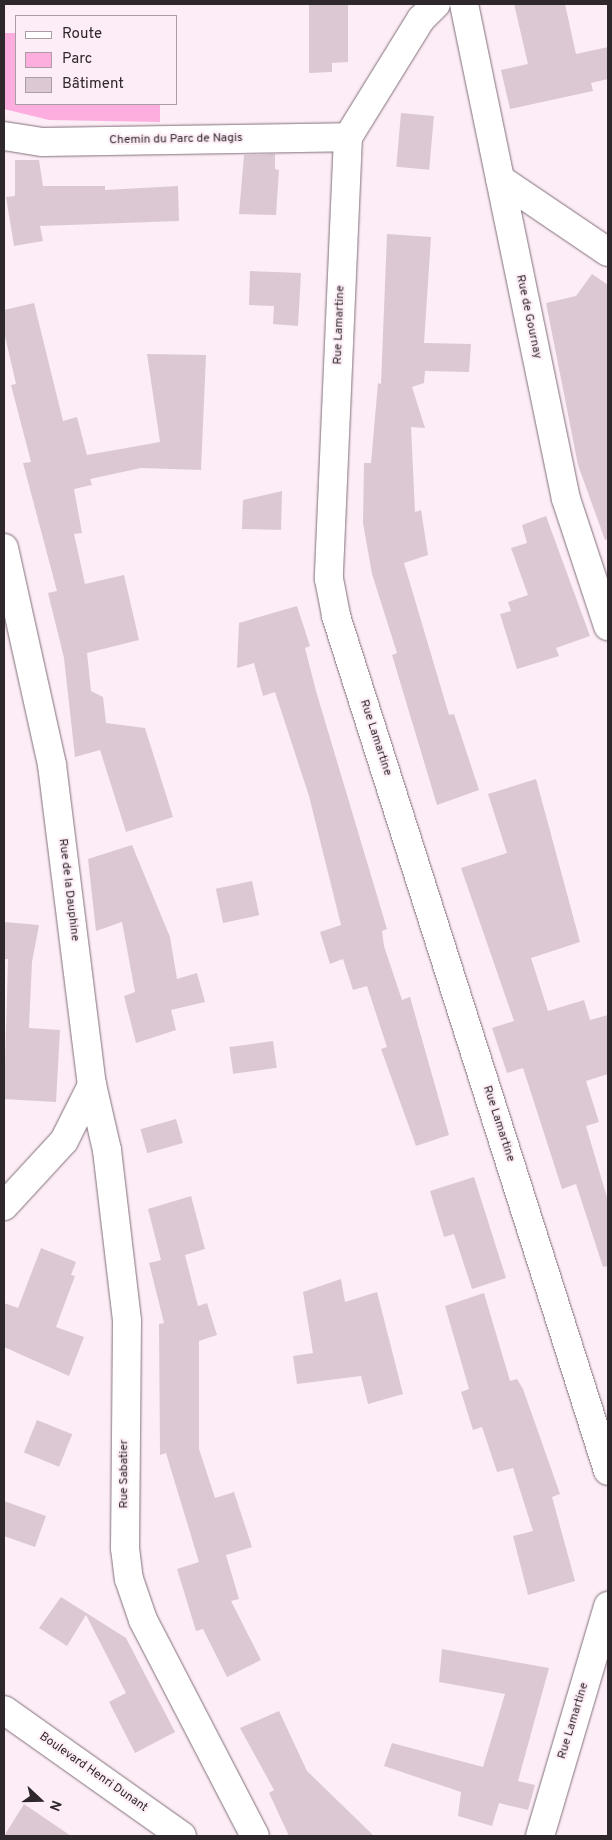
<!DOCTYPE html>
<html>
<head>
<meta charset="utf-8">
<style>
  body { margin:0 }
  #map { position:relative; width:612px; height:1840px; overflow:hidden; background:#fdedf6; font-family:Overpass,sans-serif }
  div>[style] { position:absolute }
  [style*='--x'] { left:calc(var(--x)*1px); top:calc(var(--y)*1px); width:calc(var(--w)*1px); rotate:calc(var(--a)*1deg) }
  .green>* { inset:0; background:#fdaede }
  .building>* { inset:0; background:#dbc8d3; transform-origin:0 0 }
  .roads { filter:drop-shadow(0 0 1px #81707a) drop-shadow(0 0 1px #81707a) }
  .street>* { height:28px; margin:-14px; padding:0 14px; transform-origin:14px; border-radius:14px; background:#fff }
  .secondary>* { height:28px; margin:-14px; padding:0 14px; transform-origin:14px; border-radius:14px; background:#fff }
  span { translate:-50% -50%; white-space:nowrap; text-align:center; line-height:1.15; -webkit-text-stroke:4px #fdedf6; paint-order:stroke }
  .street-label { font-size:12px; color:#2e272b }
  .frame { position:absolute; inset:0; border:5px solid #2e272b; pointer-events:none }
  .legend { position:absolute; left:15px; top:15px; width:162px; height:90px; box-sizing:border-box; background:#fdedf6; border:1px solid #aa9ea5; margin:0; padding:6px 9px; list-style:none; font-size:15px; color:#2e272b }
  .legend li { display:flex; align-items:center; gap:10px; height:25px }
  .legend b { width:25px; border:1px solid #aa9ea5 }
  .north { position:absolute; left:15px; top:1775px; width:50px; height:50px; -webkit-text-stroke:4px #fdedf6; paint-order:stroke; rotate:111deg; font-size:14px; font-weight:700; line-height:20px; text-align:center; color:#2e272b }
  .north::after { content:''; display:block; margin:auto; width:18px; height:22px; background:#2e272b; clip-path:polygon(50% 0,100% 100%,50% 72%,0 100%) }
</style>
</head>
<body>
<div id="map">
  <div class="green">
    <i style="clip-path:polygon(4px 33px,16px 33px,16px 104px,160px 104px,160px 122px,49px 120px,4px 109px)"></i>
  </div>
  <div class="building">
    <i style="clip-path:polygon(309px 4px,348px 4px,348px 62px,332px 63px,332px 72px,309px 73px)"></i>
    <i style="clip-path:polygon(514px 4px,565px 4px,576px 54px,608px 47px,608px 79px,591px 83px,593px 91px,510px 109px,501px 70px,528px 64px)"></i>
    <i style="left:401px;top:113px;width:33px;height:54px;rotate:5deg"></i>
    <i style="clip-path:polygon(275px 154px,275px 169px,279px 170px,276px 215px,239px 214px,244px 155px)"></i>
    <i style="clip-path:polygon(15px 160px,39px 160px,43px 186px,105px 186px,105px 190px,178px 186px,179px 221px,40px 226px,43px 241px,14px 246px,6px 197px,15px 196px)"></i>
    <i style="clip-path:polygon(387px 234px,431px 237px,424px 343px,471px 344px,469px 372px,425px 371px,424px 383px,412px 387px,425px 428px,411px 427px,415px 512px,421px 510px,428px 555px,404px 563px,449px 715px,454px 714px,479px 790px,437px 805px,392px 655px,397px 653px,372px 574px,363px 523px,364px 463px,371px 463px,378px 383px,381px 384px)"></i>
    <i style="clip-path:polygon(250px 271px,301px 273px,298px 326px,273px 324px,274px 306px,249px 305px)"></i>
    <i style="clip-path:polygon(592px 274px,608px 285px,608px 539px,605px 540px,578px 465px,546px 303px,576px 296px)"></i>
    <i style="clip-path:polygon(34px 303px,63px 421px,77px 417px,87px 455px,160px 442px,147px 354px,206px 355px,201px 470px,141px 468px,90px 479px,92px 485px,74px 489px,82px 533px,74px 534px,85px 584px,124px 575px,139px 640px,87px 653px,91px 691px,103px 697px,106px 723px,145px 728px,173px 817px,126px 832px,100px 750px,75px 757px,64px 658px,48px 593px,57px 591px,23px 463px,31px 462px,11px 385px,16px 384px,4px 332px,4px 310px)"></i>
    <i style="clip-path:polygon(282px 491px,281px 530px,242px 529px,243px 500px)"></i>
    <i style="clip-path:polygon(546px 516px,590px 636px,556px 648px,559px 656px,517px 669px,500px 614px,511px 611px,508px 602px,528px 595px,511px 548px,527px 543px,522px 525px)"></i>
    <i style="clip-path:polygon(297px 606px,310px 646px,305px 648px,316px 691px,387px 929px,382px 931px,384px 946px,402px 1000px,410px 997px,449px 1135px,416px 1146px,381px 1049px,387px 1047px,367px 986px,353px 990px,343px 959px,330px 964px,320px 932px,341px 925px,309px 796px,275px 692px,263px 696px,254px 663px,237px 668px,239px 623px)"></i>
    <i style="clip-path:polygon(536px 779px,580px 942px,531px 958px,548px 1011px,584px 1000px,590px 1020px,608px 1015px,608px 1074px,586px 1081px,599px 1122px,586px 1126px,608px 1201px,608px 1266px,603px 1267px,576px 1184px,562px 1189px,523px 1068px,507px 1073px,492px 1028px,514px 1021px,461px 868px,507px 853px,488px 794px)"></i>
    <i style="clip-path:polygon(132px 845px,170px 937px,177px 979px,197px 973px,205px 1002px,171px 1010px,176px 1030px,136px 1043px,124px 996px,135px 992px,122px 922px,96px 931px,88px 859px)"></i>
    <i style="left:252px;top:881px;width:35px;height:37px;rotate:78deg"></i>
    <i style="clip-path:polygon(4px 922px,39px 925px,32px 962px,29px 1028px,60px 1030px,56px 1102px,4px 1099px,8px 959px,4px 959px)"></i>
    <i style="left:273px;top:1041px;width:27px;height:44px;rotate:82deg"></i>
    <i style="left:176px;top:1119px;width:25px;height:37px;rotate:74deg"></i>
    <i style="clip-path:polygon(474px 1177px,506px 1278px,472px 1289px,454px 1234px,444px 1237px,430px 1191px)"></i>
    <i style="clip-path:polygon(191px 1196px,205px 1249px,185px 1255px,198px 1306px,207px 1303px,217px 1335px,199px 1341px,199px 1449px,215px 1498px,234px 1492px,252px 1547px,226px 1555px,239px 1599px,231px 1601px,261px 1660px,227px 1677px,203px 1629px,196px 1631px,177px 1569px,199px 1562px,166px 1453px,160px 1455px,159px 1324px,164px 1323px,149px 1263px,161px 1260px,148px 1209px)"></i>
    <i style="clip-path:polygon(41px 1248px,76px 1262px,71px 1275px,75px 1276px,56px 1327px,84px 1337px,69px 1376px,4px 1347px,4px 1303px,18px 1308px)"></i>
    <i style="clip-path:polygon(341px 1279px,345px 1302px,377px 1292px,403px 1394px,368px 1404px,361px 1376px,297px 1384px,293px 1356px,313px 1353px,303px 1292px)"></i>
    <i style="clip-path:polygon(484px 1293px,510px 1381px,517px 1379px,523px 1389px,560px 1494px,552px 1497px,575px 1581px,528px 1595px,513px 1536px,533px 1531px,513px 1468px,497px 1472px,482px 1427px,473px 1430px,461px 1392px,469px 1389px,445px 1306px)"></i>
    <i style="left:37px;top:1420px;width:38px;height:35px;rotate:22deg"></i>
    <i style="clip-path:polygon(4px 1501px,46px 1516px,35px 1547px,4px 1536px)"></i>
    <i style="clip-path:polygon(61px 1597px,126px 1638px,175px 1732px,135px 1753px,109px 1702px,126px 1693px,86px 1615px,67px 1646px,39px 1628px)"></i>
    <i style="clip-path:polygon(442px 1649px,549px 1668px,518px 1781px,535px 1785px,528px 1810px,499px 1803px,492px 1826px,458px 1816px,461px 1792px,384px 1766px,392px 1743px,483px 1767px,505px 1694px,439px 1682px)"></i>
    <i style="clip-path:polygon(279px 1711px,307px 1771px,374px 1836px,289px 1836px,269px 1793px,274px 1790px,240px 1728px)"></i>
    <i style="clip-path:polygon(24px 1804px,71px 1836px,4px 1836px)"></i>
  </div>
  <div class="roads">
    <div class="street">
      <i style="--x:436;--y:4;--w:21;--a:135"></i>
      <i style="--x:421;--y:19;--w:139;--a:121.7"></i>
      <i style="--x:348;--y:137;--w:442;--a:92.5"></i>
      <i style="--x:329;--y:579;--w:38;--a:79"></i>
      <i style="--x:336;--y:616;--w:897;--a:72.35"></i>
      <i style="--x:4;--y:136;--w:39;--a:9"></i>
      <i style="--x:43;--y:142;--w:305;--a:-0.9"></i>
      <i style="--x:500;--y:179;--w:130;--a:34.1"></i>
      <i style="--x:4;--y:548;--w:222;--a:77.5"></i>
      <i style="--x:52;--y:765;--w:322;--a:82.9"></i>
      <i style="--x:92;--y:1085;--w:67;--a:77"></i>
      <i style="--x:107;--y:1150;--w:172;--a:83.3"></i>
      <i style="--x:127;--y:1321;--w:227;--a:90.5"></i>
      <i style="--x:125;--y:1548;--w:31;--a:83"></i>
      <i style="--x:129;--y:1579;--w:43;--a:71.1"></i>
      <i style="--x:143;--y:1620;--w:243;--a:62.6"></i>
      <i style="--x:4;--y:1206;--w:88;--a:-47.3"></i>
      <i style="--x:64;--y:1141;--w:63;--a:-63.4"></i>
      <i style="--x:540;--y:1836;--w:240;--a:-73.5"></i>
    </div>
    <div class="secondary">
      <i style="--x:464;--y:4;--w:505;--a:78.36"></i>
      <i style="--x:566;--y:499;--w:134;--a:71.7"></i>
      <i style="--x:4;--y:1710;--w:218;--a:35.3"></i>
    </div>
  </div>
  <div class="street-label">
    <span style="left:176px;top:140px;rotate:-1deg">Chemin du Parc de Nagis</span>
    <span style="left:528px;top:317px;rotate:78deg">Rue de Gournay</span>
    <span style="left:340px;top:325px;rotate:-88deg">Rue Lamartine</span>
    <span style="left:375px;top:738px;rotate:72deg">Rue Lamartine</span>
    <span style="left:68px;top:890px;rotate:83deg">Rue de la Dauphine</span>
    <span style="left:498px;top:1124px;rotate:72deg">Rue Lamartine</span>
    <span style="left:125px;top:1474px;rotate:-90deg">Rue Sabatier</span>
    <span style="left:574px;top:1721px;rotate:-73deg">Rue Lamartine</span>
    <span style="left:93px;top:1773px;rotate:35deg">Boulevard Henri Dunant</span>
  </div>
  <div class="frame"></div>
  <ul class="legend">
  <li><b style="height:6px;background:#fff"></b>Route</li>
  <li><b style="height:14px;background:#fdaede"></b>Parc</li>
  <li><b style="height:14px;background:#dbc8d3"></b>Bâtiment</li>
  </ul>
  <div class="north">N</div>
</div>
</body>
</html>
